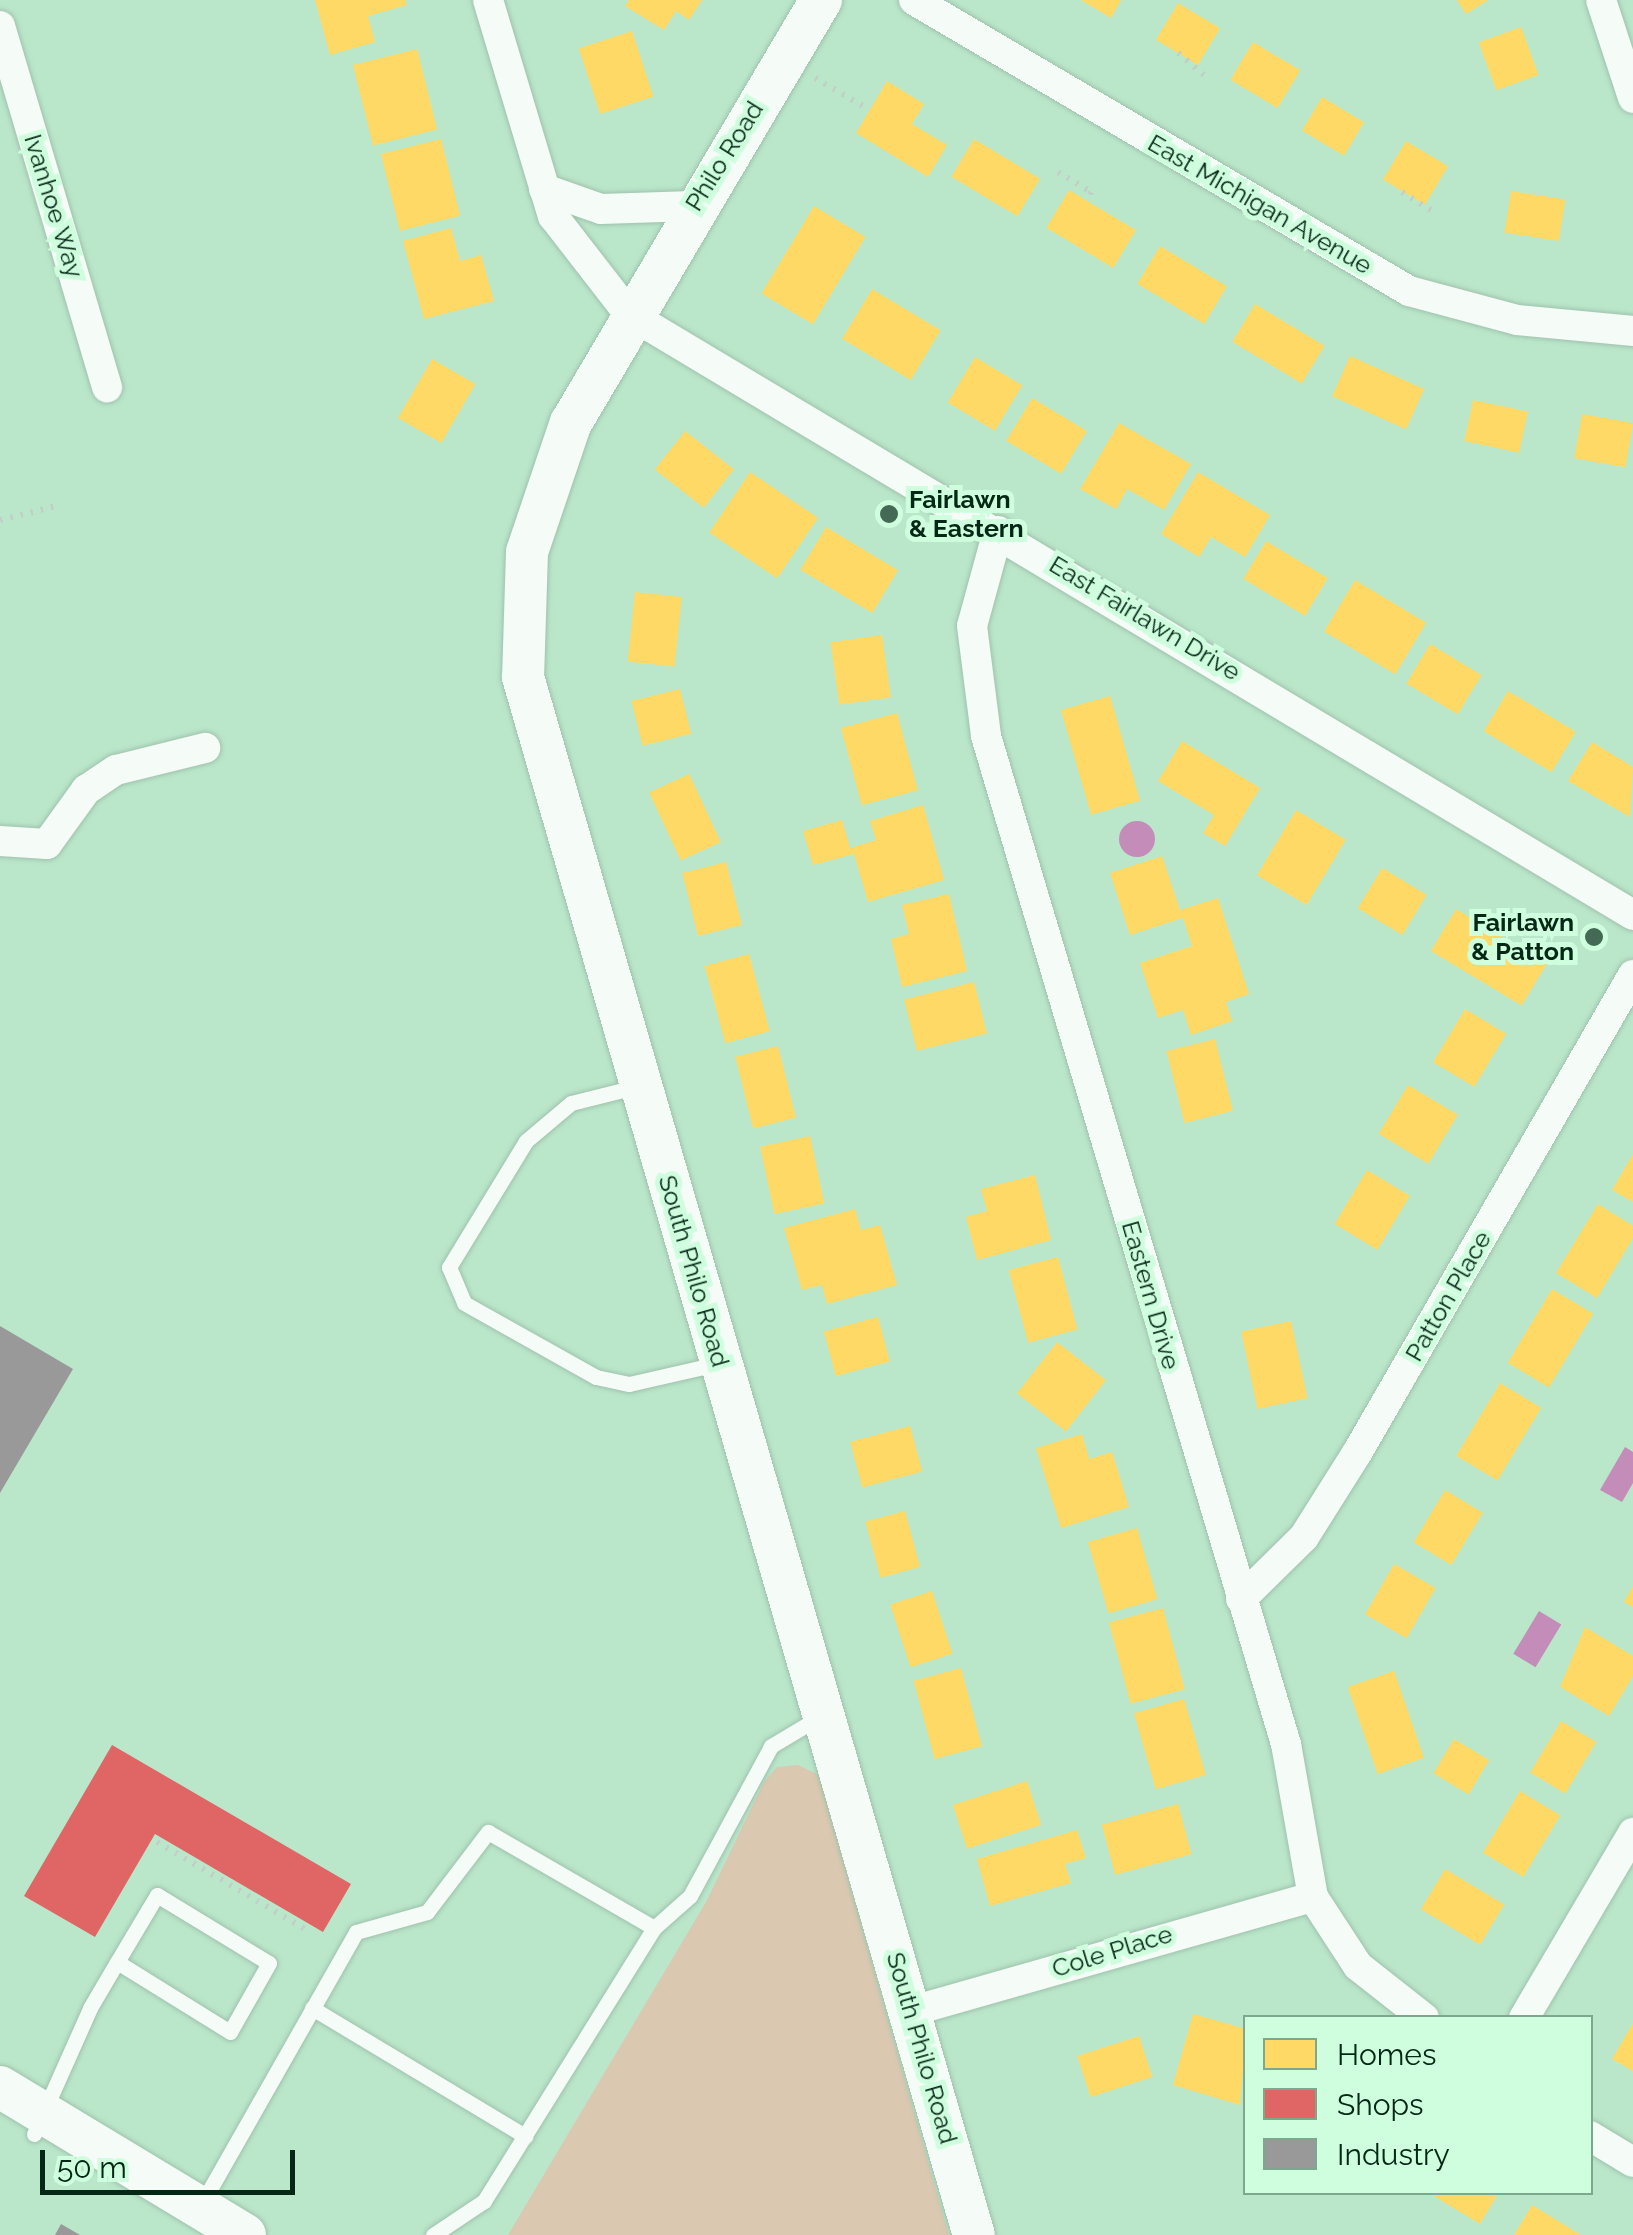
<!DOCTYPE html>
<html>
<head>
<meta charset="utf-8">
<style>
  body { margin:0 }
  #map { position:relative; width:1633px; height:2235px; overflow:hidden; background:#bae6ca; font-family:Raleway,sans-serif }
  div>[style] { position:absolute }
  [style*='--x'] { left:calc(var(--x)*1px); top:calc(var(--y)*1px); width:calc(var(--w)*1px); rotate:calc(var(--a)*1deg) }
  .green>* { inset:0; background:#dbc8b1 }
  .water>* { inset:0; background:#c38cb9; transform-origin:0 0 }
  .round { border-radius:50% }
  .homes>* { inset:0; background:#ffd966; transform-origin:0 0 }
  .shops>* { inset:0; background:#e06666 }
  .industry>* { inset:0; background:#999 }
  .path>* { height:6px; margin-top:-3px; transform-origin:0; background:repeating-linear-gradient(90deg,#c1cfc7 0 2.5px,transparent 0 10.5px) }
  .roads { filter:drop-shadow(0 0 2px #9fc2ac) drop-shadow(0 0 2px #9fc2ac) }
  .service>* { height:15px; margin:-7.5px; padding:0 7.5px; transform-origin:7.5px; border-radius:7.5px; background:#f5fbf7 }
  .minor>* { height:30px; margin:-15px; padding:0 15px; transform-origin:15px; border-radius:15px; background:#f5fbf7 }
  .secondary>* { height:42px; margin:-21px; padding:0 21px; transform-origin:21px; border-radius:21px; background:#f5fbf7 }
  .dots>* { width:28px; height:28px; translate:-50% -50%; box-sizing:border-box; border:5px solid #cffede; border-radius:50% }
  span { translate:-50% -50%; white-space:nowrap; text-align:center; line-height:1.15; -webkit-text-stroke:10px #cffede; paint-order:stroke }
  .street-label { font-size:25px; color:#052816 }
  .poi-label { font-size:25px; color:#052816; font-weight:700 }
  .left { translate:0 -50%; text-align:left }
  .right { translate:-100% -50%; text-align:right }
  .legend { position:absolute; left:1243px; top:2015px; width:350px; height:180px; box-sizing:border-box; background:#cffede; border:2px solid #7ea88e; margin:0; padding:12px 18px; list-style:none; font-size:30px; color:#052816 }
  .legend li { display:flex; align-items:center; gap:20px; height:50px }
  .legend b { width:50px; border:2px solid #7ea88e }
  .scale { position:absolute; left:40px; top:2150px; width:255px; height:45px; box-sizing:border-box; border:5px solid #052816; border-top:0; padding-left:12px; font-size:30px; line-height:35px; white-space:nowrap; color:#052816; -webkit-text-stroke:8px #cffede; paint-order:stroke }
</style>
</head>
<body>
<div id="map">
  <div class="green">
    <i style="clip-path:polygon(798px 1765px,819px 1775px,949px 2235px,508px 2235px,706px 1902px,764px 1782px,777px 1767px)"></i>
  </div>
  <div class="water">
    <i class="round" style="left:1119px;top:821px;width:36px;height:36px"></i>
    <i style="clip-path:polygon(1625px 1447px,1633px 1452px,1633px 1483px,1622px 1502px,1600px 1490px)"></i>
    <i style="left:1539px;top:1611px;width:26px;height:50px;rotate:31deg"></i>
  </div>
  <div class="homes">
    <i style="clip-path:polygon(315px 0,405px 0,407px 5px,368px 16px,375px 42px,330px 55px)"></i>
    <i style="clip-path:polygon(629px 0,702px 0,689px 20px,676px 11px,664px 30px,625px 6px)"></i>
    <i style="clip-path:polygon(1081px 0,1121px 0,1111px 18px)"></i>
    <i style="clip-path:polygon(1457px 0,1488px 0,1466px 14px)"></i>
    <i style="left:1178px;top:3px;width:49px;height:43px;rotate:31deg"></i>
    <i style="left:1521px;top:27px;width:51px;height:45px;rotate:70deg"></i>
    <i style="left:632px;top:31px;width:69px;height:56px;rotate:72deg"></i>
    <i style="left:1253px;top:42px;width:55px;height:44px;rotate:31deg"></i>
    <i style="left:417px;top:49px;width:83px;height:66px;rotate:76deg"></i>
    <i style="clip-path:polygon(887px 81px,924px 104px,912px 124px,947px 145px,928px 177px,856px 133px)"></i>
    <i style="left:1322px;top:97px;width:49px;height:39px;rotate:31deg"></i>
    <i style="left:441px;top:139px;width:79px;height:62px;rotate:76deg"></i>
    <i style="left:974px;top:139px;width:77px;height:44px;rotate:31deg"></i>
    <i style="left:1406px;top:141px;width:49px;height:45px;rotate:31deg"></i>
    <i style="left:1069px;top:190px;width:78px;height:44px;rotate:31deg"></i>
    <i style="left:1511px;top:191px;width:55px;height:42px;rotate:9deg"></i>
    <i style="left:814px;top:206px;width:60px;height:102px;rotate:31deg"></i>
    <i style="clip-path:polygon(451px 228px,460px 261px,481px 255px,494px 301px,424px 319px,403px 241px)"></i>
    <i style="left:1160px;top:246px;width:78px;height:44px;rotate:31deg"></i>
    <i style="left:872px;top:289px;width:80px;height:58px;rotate:31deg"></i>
    <i style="left:1255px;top:304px;width:81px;height:44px;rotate:31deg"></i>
    <i style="left:1350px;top:356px;width:81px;height:44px;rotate:24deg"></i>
    <i style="left:975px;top:357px;width:55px;height:53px;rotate:31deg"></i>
    <i style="left:432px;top:359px;width:50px;height:68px;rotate:30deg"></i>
    <i style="left:1032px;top:398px;width:64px;height:50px;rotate:31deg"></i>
    <i style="left:1473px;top:400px;width:56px;height:42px;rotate:12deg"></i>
    <i style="left:1582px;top:414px;width:52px;height:45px;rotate:10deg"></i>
    <i style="clip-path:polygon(1119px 423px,1191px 464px,1164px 510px,1127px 489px,1116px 509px,1080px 489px)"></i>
    <i style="left:685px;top:431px;width:62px;height:49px;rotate:38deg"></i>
    <i style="left:750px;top:472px;width:82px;height:73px;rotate:34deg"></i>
    <i style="clip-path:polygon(1198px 472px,1270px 515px,1245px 557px,1211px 537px,1199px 557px,1161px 534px)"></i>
    <i style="left:826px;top:527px;width:84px;height:50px;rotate:31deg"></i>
    <i style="left:1266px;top:541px;width:72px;height:44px;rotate:31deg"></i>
    <i style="left:1355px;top:580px;width:83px;height:60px;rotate:31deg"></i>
    <i style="left:635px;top:592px;width:47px;height:70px;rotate:6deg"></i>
    <i style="left:882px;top:635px;width:63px;height:52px;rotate:82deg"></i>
    <i style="left:1430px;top:644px;width:60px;height:46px;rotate:31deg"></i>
    <i style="left:680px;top:689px;width:46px;height:50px;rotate:76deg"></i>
    <i style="left:1508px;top:691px;width:79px;height:47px;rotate:31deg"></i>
    <i style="left:1110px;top:696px;width:109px;height:51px;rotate:74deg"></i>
    <i style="left:897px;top:713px;width:80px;height:58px;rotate:75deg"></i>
    <i style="clip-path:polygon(1182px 741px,1260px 788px,1225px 846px,1203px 833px,1214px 815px,1158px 781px)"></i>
    <i style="clip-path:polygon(1592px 742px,1633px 767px,1630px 817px,1568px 781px)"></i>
    <i style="left:689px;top:774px;width:75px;height:44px;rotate:65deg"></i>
    <i style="clip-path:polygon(923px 805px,944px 880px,868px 902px,854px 854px,813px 865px,803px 831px,842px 820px,850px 848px,876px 840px,870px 821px)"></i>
    <i style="left:1296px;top:810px;width:58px;height:76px;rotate:31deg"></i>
    <i style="clip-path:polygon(1162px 856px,1180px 910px,1218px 898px,1249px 994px,1226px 1002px,1232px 1021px,1191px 1035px,1183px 1010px,1158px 1018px,1140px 963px,1192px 946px,1183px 918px,1130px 935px,1110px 873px)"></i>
    <i style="left:726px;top:862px;width:65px;height:45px;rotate:76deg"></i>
    <i style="left:1382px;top:868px;width:52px;height:47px;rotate:31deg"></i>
    <i style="clip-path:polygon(949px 894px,967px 971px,902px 987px,891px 939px,909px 934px,902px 905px)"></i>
    <i style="left:1456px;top:909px;width:106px;height:49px;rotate:31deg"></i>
    <i style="left:749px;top:954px;width:80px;height:46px;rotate:75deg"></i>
    <i style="left:974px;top:982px;width:53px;height:72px;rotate:76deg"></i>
    <i style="left:1465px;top:1009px;width:48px;height:62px;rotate:31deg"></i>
    <i style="left:1215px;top:1039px;width:74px;height:50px;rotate:76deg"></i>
    <i style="left:778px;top:1046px;width:74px;height:44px;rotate:76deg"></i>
    <i style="left:1408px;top:1085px;width:58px;height:57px;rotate:31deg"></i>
    <i style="left:810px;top:1136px;width:69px;height:51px;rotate:78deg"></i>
    <i style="clip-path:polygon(1633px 1154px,1633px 1202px,1612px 1190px)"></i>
    <i style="left:1367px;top:1170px;width:50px;height:63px;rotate:31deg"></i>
    <i style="clip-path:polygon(1035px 1175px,1051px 1240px,977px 1260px,966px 1217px,987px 1211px,981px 1189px)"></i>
    <i style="clip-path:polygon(1598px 1204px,1633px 1226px,1633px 1238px,1597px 1298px,1556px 1273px)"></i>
    <i style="clip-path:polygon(855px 1209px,861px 1230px,880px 1225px,897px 1285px,827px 1304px,822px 1285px,802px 1290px,784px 1228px)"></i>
    <i style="left:1058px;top:1257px;width:75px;height:51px;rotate:75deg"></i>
    <i style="left:1552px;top:1289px;width:48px;height:86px;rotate:31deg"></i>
    <i style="left:878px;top:1317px;width:46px;height:56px;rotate:75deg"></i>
    <i style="left:1291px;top:1321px;width:79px;height:51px;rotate:78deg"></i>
    <i style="left:1057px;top:1342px;width:62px;height:65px;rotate:38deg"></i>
    <i style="left:1500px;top:1383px;width:48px;height:85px;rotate:31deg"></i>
    <i style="left:910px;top:1426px;width:47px;height:62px;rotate:75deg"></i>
    <i style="clip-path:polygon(1082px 1434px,1089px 1459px,1112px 1452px,1129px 1507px,1061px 1528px,1036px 1448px)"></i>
    <i style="left:1445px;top:1490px;width:44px;height:61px;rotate:31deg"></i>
    <i style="left:905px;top:1511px;width:58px;height:41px;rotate:75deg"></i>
    <i style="left:1137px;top:1528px;width:74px;height:51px;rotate:74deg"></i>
    <i style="left:1394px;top:1564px;width:48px;height:58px;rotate:30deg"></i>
    <i style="clip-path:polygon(1633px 1586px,1633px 1607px,1624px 1602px)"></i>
    <i style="left:932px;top:1591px;width:66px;height:44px;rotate:72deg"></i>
    <i style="left:1163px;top:1608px;width:84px;height:56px;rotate:75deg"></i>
    <i style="clip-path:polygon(1585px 1627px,1633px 1656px,1633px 1676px,1609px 1716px,1560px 1687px)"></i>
    <i style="left:961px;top:1668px;width:81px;height:49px;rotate:75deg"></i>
    <i style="left:1394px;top:1671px;width:92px;height:49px;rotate:71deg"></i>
    <i style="left:1184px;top:1699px;width:79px;height:52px;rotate:74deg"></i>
    <i style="left:1561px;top:1721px;width:41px;height:60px;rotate:31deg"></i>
    <i style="left:1454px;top:1739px;width:41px;height:40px;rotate:31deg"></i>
    <i style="left:1027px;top:1781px;width:46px;height:78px;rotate:72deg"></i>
    <i style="left:1520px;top:1791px;width:47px;height:72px;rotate:31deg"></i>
    <i style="left:1178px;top:1804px;width:52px;height:79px;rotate:75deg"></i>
    <i style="clip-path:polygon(1077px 1830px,1086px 1858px,1065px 1864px,1071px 1883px,990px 1906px,977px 1859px)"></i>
    <i style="left:1445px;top:1869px;width:69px;height:47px;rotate:31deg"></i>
    <i style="clip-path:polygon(1193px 2014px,1246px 2029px,1240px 2105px,1173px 2085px)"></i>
    <i style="clip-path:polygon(1633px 2023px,1633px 2071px,1612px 2059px)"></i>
    <i style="left:1139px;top:2036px;width:43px;height:65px;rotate:72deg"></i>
    <i style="clip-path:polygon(1427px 2192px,1499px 2192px,1480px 2224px)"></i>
    <i style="clip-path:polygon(1532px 2205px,1581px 2235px,1514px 2235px)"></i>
  </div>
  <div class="shops">
    <i style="clip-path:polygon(112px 1745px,351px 1884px,323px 1932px,155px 1834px,95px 1937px,24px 1896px)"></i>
  </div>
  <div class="industry">
    <i style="clip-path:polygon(0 1326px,73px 1369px,0 1493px)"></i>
    <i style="clip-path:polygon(61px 2224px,80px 2235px,55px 2235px)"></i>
  </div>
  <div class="path">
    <i style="--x:1178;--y:53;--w:34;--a:40"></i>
    <i style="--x:815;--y:78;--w:59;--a:30.5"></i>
    <i style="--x:1058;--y:172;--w:39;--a:31"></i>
    <i style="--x:1091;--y:192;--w:8;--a:113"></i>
    <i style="--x:1402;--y:192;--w:40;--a:32"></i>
    <i style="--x:0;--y:520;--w:62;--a:-14"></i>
    <i style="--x:157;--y:1842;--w:172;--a:30.4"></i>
  </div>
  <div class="roads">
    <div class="service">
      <i style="--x:639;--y:1086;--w:70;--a:166"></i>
      <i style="--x:571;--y:1103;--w:59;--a:139.8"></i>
      <i style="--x:526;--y:1141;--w:148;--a:121.4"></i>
      <i style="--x:449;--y:1267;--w:39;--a:67"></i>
      <i style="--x:464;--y:1303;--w:151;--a:29.3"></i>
      <i style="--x:596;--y:1377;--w:34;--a:12"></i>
      <i style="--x:629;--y:1384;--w:90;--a:-12.8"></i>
      <i style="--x:312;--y:2008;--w:249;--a:31"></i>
      <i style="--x:34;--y:2134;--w:138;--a:-66"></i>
      <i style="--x:90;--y:2008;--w:53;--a:-59.6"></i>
      <i style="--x:117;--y:1962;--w:78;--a:-59.2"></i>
      <i style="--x:157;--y:1895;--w:131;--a:31.3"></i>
      <i style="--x:269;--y:1963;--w:79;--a:119.5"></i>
      <i style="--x:230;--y:2032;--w:133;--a:-148.2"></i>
      <i style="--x:201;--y:2205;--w:314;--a:-60.4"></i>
      <i style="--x:356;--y:1932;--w:74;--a:-15.7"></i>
      <i style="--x:427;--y:1912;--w:101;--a:-52.7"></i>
      <i style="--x:488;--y:1832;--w:192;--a:30"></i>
      <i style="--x:433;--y:2235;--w:61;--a:-33.7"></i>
      <i style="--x:484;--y:2201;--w:322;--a:-58.1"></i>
      <i style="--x:654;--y:1928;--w:48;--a:-41.6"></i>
      <i style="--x:690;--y:1896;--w:170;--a:-61.6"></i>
      <i style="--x:771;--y:1746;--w:61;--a:-30.8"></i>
    </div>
    <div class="minor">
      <i style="--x:488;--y:0;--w:226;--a:73.3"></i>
      <i style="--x:553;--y:216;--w:124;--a:52.2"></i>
      <i style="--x:629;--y:314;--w:1170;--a:30.9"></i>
      <i style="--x:914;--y:0;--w:574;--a:30.45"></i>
      <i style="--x:1409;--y:291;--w:112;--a:15"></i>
      <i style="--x:1517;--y:320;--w:117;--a:5.4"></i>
      <i style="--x:1601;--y:0;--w:103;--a:71.9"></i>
      <i style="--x:0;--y:26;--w:377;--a:73.5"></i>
      <i style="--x:544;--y:189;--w:60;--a:19.3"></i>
      <i style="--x:601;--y:209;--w:92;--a:-1.9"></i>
      <i style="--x:998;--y:531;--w:98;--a:105.3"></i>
      <i style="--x:972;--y:626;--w:111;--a:82.7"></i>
      <i style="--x:986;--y:736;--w:1052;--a:73.43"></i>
      <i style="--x:1286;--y:1744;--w:155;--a:80"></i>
      <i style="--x:1313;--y:1897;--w:82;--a:56.9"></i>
      <i style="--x:1358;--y:1966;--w:84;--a:38.2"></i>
      <i style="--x:0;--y:841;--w:47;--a:3.7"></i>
      <i style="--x:47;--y:844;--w:67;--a:-54.2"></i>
      <i style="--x:86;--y:790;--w:36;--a:-34"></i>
      <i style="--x:116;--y:770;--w:92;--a:-13.9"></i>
      <i style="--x:1241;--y:1599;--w:88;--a:-44.5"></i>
      <i style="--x:1304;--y:1537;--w:99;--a:-57.8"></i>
      <i style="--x:1357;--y:1453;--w:552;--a:-60"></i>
      <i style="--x:912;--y:2011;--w:417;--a:-15.9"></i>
      <i style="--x:1524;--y:2018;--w:215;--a:-59.5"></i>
      <i style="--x:1590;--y:2136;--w:50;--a:31.2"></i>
    </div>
    <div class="secondary">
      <i style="--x:821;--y:0;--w:490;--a:120.6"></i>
      <i style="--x:571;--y:422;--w:137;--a:108.7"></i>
      <i style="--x:527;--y:552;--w:125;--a:91.8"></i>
      <i style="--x:523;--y:677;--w:1622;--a:73.86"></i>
      <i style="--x:0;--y:2087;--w:286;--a:31.1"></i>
    </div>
  </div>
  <div class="dots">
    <i style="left:889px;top:514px;background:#446a55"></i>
    <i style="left:1594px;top:937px;background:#446a55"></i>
  </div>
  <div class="street-label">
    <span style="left:724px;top:156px;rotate:-58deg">Philo Road</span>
    <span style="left:1260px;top:204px;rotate:30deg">East Michigan Avenue</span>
    <span style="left:54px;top:206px;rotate:73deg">Ivanhoe Way</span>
    <span style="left:1145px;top:618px;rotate:31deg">East Fairlawn Drive</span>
    <span style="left:694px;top:1271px;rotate:74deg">South Philo Road</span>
    <span style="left:1151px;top:1295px;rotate:74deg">Eastern Drive</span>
    <span style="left:1448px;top:1296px;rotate:-60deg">Patton Place</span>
    <span style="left:1112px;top:1951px;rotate:-17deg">Cole Place</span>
    <span style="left:922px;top:2048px;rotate:74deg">South Philo Road</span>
  </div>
  <div class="poi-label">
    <span class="left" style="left:909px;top:514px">Fairlawn<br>&amp; Eastern</span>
    <span class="right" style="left:1574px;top:937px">Fairlawn<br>&amp; Patton</span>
  </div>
  <ul class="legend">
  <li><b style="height:28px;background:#ffd966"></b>Homes</li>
  <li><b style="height:28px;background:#e06666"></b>Shops</li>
  <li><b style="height:28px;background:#999"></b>Industry</li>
  </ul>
  <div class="scale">50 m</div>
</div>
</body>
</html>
